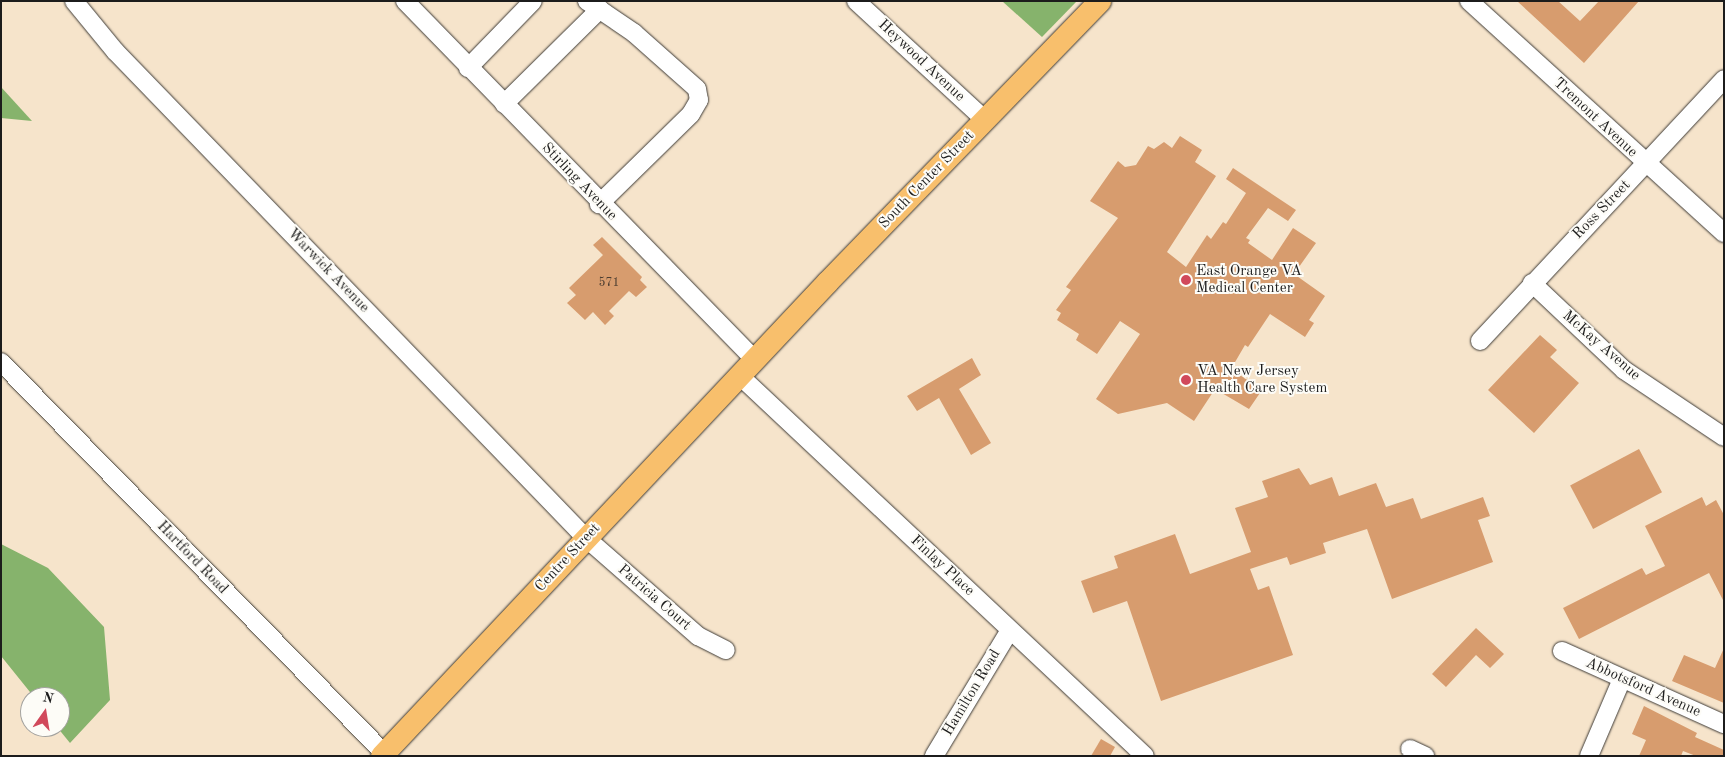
<!DOCTYPE html>
<html>
<head>
<meta charset="utf-8">
<style>
  body { margin:0 }
  #map { position:relative; width:1725px; height:757px; overflow:hidden; background:#f6e4cb; font-family:"Old Standard TT",serif }
  div>[style] { position:absolute }
  [style*='--x'] { left:calc(var(--x)*1px); top:calc(var(--y)*1px); width:calc(var(--w)*1px); rotate:calc(var(--a)*1deg) }
  .forest>* { inset:0; background:#86b36c }
  .building>* { inset:0; background:#d79c6e; transform-origin:0 0 }
  .roads { filter:drop-shadow(0 0 1px #3d3a36) drop-shadow(0 0 1px #3d3a36) }
  .minor>* { height:18px; margin:-9px; padding:0 9px; transform-origin:9px; border-radius:9px; background:#fff }
  .major>* { height:22px; margin:-11px; padding:0 11px; transform-origin:11px; border-radius:11px; background:#f8bf6c }
  .dots>* { width:14px; height:14px; translate:-50% -50%; box-sizing:border-box; border:2px solid #fdfcf7; border-radius:50% }
  span { translate:-50% -50%; white-space:nowrap; text-align:center; line-height:1.15; -webkit-text-stroke:4px #fdfcf7; paint-order:stroke }
  .number-label { font-size:12px; color:#4b3c30 }
  .number-label span { -webkit-text-stroke-width:0 }
  .street-label { font-size:15px; color:#1c1c1c }
  .poi-label { font-size:15px; color:#1c1c1c }
  .left { translate:0 -50%; text-align:left }
  .frame { position:absolute; inset:0; border:2px solid #1c1c1c; pointer-events:none }
  .north { position:absolute; left:20px; top:687px; width:50px; height:50px; box-sizing:border-box; background:#fdfcf7; border:1px solid #a3a29f; border-radius:50%; rotate:13deg; font-size:14px; font-weight:700; line-height:20px; text-align:center; color:#1c1c1c }
  .north::after { content:''; display:block; margin:auto; width:18px; height:22px; background:#d1495b; clip-path:polygon(50% 0,100% 100%,50% 72%,0 100%) }
</style>
</head>
<body>
<div id="map">
  <div class="forest">
    <i style="clip-path:polygon(1002px 1px,1077px 1px,1042px 37px)"></i>
    <i style="clip-path:polygon(1px 87px,32px 121px,1px 118px)"></i>
    <i style="clip-path:polygon(1px 544px,48px 568px,104px 627px,110px 700px,70px 743px,57px 727px,60px 727px,60px 697px,34px 697px,1px 656px)"></i>
  </div>
  <div class="building">
    <i style="clip-path:polygon(1517px 1px,1558px 1px,1580px 21px,1599px 1px,1639px 1px,1584px 63px)"></i>
    <i style="clip-path:polygon(1180px 136px,1202px 150px,1195px 162px,1216px 176px,1167px 252px,1186px 267px,1207px 235px,1211px 239px,1223px 222px,1226px 224px,1246px 193px,1226px 179px,1233px 168px,1296px 210px,1288px 221px,1268px 208px,1246px 238px,1250px 240px,1248px 243px,1272px 260px,1293px 228px,1316px 243px,1294px 274px,1325px 296px,1309px 320px,1314px 323px,1305px 337px,1270px 314px,1248px 347px,1245px 345px,1231px 369px,1262px 390px,1249px 409px,1215px 389px,1194px 421px,1167px 403px,1118px 414px,1096px 399px,1140px 334px,1120px 321px,1097px 354px,1076px 340px,1079px 334px,1057px 320px,1061px 313px,1056px 310px,1071px 290px,1066px 287px,1118px 218px,1090px 201px,1118px 161px,1125px 167px,1136px 165px,1148px 146px,1154px 149px,1164px 142px,1172px 148px)"></i>
    <i style="clip-path:polygon(602px 237px,642px 277px,640px 280px,647px 287px,636px 297px,629px 291px,609px 311px,614px 316px,605px 325px,593px 312px,585px 320px,567px 303px,576px 295px,569px 288px,603px 255px,593px 245px)"></i>
    <i style="clip-path:polygon(1540px 335px,1557px 350px,1550px 357px,1579px 383px,1534px 433px,1488px 390px)"></i>
    <i style="clip-path:polygon(972px 358px,981px 375px,959px 389px,991px 443px,971px 455px,939px 398px,917px 411px,907px 396px)"></i>
    <i style="left:1639px;top:449px;width:49px;height:78px;rotate:62deg"></i>
    <i style="clip-path:polygon(1299px 468px,1310px 485px,1332px 477px,1339px 496px,1376px 483px,1386px 507px,1413px 498px,1421px 519px,1483px 497px,1490px 516px,1478px 520px,1493px 562px,1392px 599px,1367px 529px,1323px 543px,1326px 553px,1290px 565px,1287px 557px,1250px 569px,1258px 590px,1269px 586px,1293px 655px,1161px 701px,1127px 601px,1093px 613px,1081px 581px,1118px 568px,1114px 556px,1175px 534px,1190px 574px,1251px 552px,1235px 508px,1268px 497px,1262px 481px)"></i>
    <i style="clip-path:polygon(1702px 497px,1706px 506px,1716px 500px,1724px 515px,1724px 602px,1709px 573px,1579px 639px,1563px 608px,1642px 568px,1646px 575px,1665px 566px,1645px 526px)"></i>
    <i style="clip-path:polygon(1476px 628px,1504px 654px,1490px 668px,1476px 655px,1446px 687px,1432px 674px)"></i>
    <i style="clip-path:polygon(1724px 648px,1724px 703px,1672px 681px,1684px 655px,1715px 668px)"></i>
    <i style="clip-path:polygon(1644px 706px,1697px 733px,1695px 737px,1724px 750px,1724px 756px,1696px 756px,1683px 751px,1681px 756px,1639px 756px,1646px 740px,1632px 734px)"></i>
    <i style="clip-path:polygon(1101px 739px,1115px 747px,1110px 756px,1091px 756px)"></i>
  </div>
  <div class="roads">
    <div class="minor">
      <i style="--x:74;--y:1;--w:65;--a:50.6"></i>
      <i style="--x:115;--y:51;--w:678;--a:45.96"></i>
      <i style="--x:586;--y:538;--w:149;--a:41.2"></i>
      <i style="--x:698;--y:636;--w:31;--a:27"></i>
      <i style="--x:405;--y:1;--w:501;--a:45.73"></i>
      <i style="--x:587;--y:1;--w:57;--a:34.2"></i>
      <i style="--x:634;--y:33;--w:84;--a:41.6"></i>
      <i style="--x:697;--y:89;--w:11;--a:80"></i>
      <i style="--x:699;--y:100;--w:16;--a:120"></i>
      <i style="--x:691;--y:114;--w:129;--a:135.6"></i>
      <i style="--x:856;--y:1;--w:176;--a:42.7"></i>
      <i style="--x:1469;--y:1;--w:345;--a:42.3"></i>
      <i style="--x:468;--y:68;--w:93;--a:-45.9"></i>
      <i style="--x:504;--y:104;--w:135;--a:-44.7"></i>
      <i style="--x:1532;--y:283;--w:127;--a:43.4"></i>
      <i style="--x:1624;--y:370;--w:120;--a:33.8"></i>
      <i style="--x:1480;--y:341;--w:358;--a:-47"></i>
      <i style="--x:1;--y:362;--w:547;--a:45.59"></i>
      <i style="--x:740;--y:376;--w:555;--a:43.18"></i>
      <i style="--x:1562;--y:651;--w:178;--a:24.3"></i>
      <i style="--x:1410;--y:749;--w:17;--a:25"></i>
      <i style="--x:934;--y:756;--w:147;--a:-58.9"></i>
      <i style="--x:1589;--y:756;--w:84;--a:-66.8"></i>
    </div>
    <div class="major">
      <i style="--x:382;--y:756;--w:651;--a:-46.74"></i>
      <i style="--x:828;--y:282;--w:391;--a:-45.9"></i>
    </div>
  </div>
  <div class="dots">
    <i style="left:1186px;top:280px;background:#d1495b"></i>
    <i style="left:1186px;top:380px;background:#d1495b"></i>
  </div>
  <div class="number-label">
    <span style="left:609px;top:284px">571</span>
  </div>
  <div class="street-label">
    <span style="left:921px;top:61px;rotate:43deg">Heywood Avenue</span>
    <span style="left:1595px;top:118px;rotate:43deg">Tremont Avenue</span>
    <span style="left:927px;top:180px;rotate:-46deg">South Center Street</span>
    <span style="left:579px;top:182px;rotate:46deg">Stirling Avenue</span>
    <span style="left:1602px;top:210px;rotate:-46deg">Ross Street</span>
    <span style="left:328px;top:271px;rotate:46deg">Warwick Avenue</span>
    <span style="left:1601px;top:346px;rotate:41deg">McKay Avenue</span>
    <span style="left:192px;top:558px;rotate:46deg">Hartford Road</span>
    <span style="left:568px;top:558px;rotate:-47deg">Centre Street</span>
    <span style="left:942px;top:566px;rotate:43deg">Finlay Place</span>
    <span style="left:654px;top:598px;rotate:41deg">Patricia Court</span>
    <span style="left:1643px;top:688px;rotate:24deg">Abbotsford Avenue</span>
    <span style="left:972px;top:693px;rotate:-59deg">Hamilton Road</span>
  </div>
  <div class="poi-label">
    <span class="left" style="left:1196px;top:280px">East Orange VA<br>Medical Center</span>
    <span class="left" style="left:1197px;top:380px">VA New Jersey<br>Health Care System</span>
  </div>
  <div class="frame"></div>
  <div class="north">N</div>
</div>
</body>
</html>
